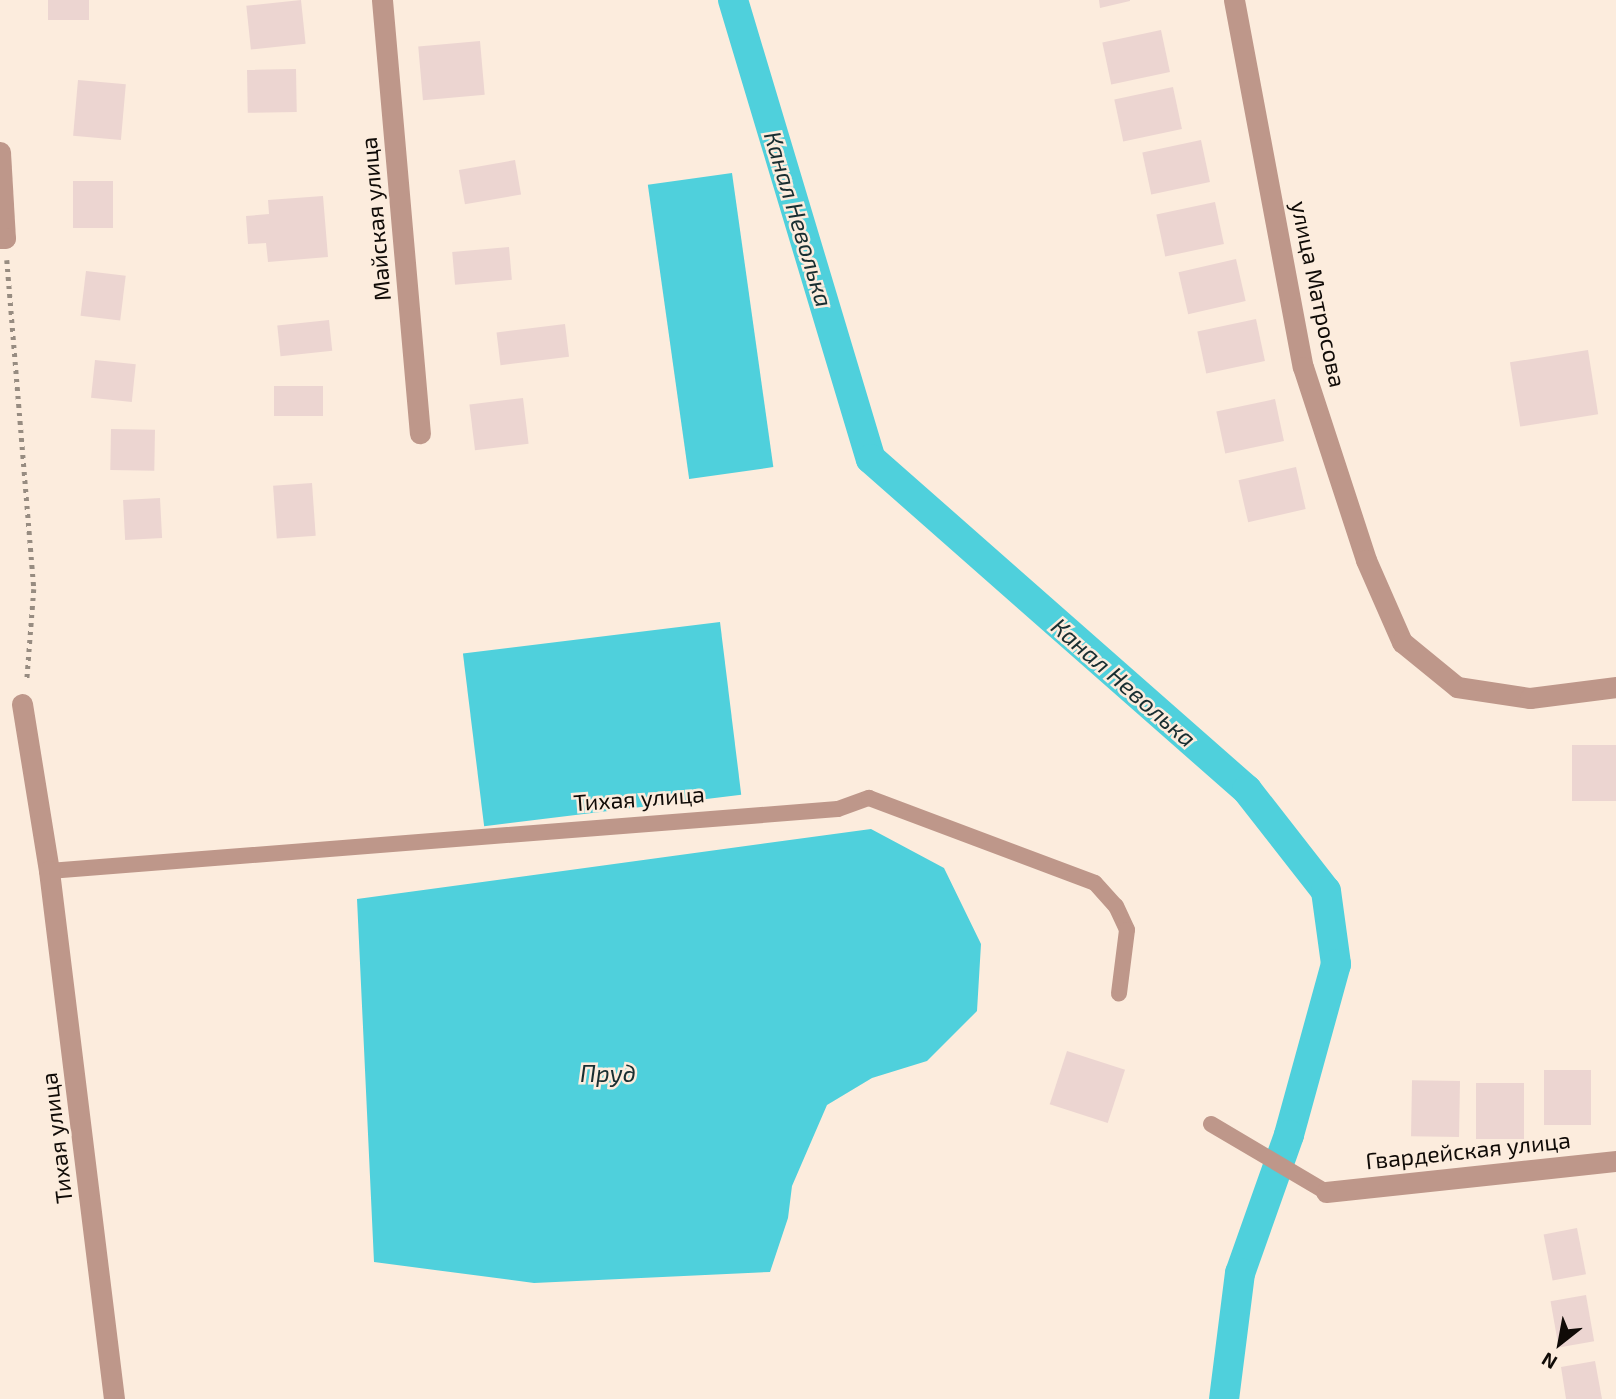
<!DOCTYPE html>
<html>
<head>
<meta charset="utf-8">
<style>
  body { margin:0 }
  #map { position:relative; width:1616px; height:1399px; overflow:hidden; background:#fcecdd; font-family:"Exo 2",sans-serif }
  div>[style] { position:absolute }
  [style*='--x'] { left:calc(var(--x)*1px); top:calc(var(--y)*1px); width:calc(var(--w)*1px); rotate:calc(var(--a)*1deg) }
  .water>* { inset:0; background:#4fd0dc; transform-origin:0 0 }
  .canal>* { height:30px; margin:-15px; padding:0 15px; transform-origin:15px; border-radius:15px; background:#4fd0dc }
  .building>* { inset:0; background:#ecd5d1; transform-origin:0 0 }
  .path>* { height:4.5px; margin-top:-2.25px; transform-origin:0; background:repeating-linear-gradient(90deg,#978c81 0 3.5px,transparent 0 8.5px) }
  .lane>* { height:16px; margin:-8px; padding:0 8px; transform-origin:8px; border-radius:8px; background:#be978a }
  .street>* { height:21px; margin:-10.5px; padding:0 10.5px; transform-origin:10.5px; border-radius:10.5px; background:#be978a }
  span { translate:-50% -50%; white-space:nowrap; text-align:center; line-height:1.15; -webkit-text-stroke:5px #fcecdd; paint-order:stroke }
  .street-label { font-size:23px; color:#100b07 }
  .water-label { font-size:24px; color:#182e31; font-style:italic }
  .north { position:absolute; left:1525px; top:1308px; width:70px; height:70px; -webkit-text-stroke:5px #fcecdd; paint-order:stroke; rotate:211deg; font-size:19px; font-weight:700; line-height:28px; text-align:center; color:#100b07 }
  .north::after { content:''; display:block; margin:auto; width:24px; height:32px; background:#100b07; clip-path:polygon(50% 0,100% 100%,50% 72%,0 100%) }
</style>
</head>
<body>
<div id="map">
  <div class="water">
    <i style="left:732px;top:173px;width:297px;height:85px;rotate:82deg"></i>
    <i style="left:720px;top:622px;width:174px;height:259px;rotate:83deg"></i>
    <i style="clip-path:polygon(871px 829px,944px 868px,981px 944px,977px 1011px,927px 1061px,872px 1078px,827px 1105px,792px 1186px,788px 1218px,770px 1272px,534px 1283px,374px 1262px,357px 899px)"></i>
  </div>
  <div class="canal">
    <i style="--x:733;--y:0;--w:479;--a:73.3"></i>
    <i style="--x:871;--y:459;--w:501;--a:41.36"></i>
    <i style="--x:1247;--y:790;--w:128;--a:52"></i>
    <i style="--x:1326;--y:891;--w:74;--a:82.2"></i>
    <i style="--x:1336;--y:964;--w:177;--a:105.4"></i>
    <i style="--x:1289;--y:1135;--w:146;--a:109.5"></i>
    <i style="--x:1240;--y:1273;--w:127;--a:97.2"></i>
  </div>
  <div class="building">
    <i style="left:48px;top:0;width:41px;height:20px"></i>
    <i style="left:301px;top:0;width:44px;height:55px;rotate:84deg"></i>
    <i style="clip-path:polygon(1099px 0,1130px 0,1130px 1px,1100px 8px)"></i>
    <i style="left:1161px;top:30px;width:43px;height:60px;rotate:78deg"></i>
    <i style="left:480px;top:41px;width:54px;height:62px;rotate:85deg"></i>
    <i style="left:296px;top:69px;width:43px;height:49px;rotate:89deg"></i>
    <i style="left:78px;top:80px;width:48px;height:56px;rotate:5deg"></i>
    <i style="left:1173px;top:87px;width:43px;height:60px;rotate:78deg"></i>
    <i style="left:1201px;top:140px;width:43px;height:60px;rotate:78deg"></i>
    <i style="left:515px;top:160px;width:35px;height:57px;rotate:80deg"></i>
    <i style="left:73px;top:181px;width:40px;height:47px"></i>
    <i style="clip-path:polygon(323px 196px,328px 257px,268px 262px,266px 243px,248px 244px,246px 216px,269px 214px,268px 200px)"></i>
    <i style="left:1215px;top:202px;width:43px;height:60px;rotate:78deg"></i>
    <i style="left:509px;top:247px;width:33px;height:57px;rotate:85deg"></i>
    <i style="left:1236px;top:259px;width:43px;height:59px;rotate:77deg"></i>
    <i style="left:86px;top:271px;width:40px;height:45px;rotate:7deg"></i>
    <i style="left:1256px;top:319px;width:43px;height:60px;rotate:78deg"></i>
    <i style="left:329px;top:320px;width:31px;height:52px;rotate:84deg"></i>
    <i style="left:565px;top:324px;width:33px;height:69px;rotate:83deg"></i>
    <i style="left:1588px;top:350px;width:65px;height:79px;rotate:81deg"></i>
    <i style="left:95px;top:360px;width:41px;height:38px;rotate:6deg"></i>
    <i style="left:323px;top:386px;width:30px;height:49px;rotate:90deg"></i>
    <i style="left:523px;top:398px;width:46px;height:54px;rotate:83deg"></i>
    <i style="left:1275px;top:399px;width:43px;height:60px;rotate:78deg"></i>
    <i style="left:111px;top:429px;width:44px;height:41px;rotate:1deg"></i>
    <i style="left:1296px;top:467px;width:43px;height:59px;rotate:77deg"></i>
    <i style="left:312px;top:483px;width:53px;height:39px;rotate:86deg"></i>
    <i style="left:160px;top:498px;width:40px;height:37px;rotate:87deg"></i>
    <i style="left:1616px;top:745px;width:56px;height:44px;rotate:90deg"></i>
    <i style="left:1067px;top:1051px;width:61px;height:56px;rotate:18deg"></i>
    <i style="left:1544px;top:1070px;width:47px;height:55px"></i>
    <i style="left:1460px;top:1081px;width:56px;height:48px;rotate:91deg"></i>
    <i style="left:1524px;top:1083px;width:56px;height:48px;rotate:90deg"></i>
    <i style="left:1577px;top:1228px;width:47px;height:34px;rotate:79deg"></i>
    <i style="left:1586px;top:1295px;width:47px;height:36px;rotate:80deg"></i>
    <i style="clip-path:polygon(1595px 1361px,1602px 1399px,1566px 1399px,1561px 1367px)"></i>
  </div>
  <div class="path">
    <i style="--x:7;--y:260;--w:330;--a:85.3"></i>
    <i style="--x:34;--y:589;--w:91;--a:94.4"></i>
  </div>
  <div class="lane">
    <i style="--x:49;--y:871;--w:791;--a:-4.49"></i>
    <i style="--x:838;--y:809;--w:33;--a:-20"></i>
    <i style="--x:869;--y:798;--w:241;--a:20.6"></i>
    <i style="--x:1095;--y:883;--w:31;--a:48"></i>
    <i style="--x:1116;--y:906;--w:26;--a:65"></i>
    <i style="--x:1127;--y:930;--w:64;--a:97.2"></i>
    <i style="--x:1211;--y:1124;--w:134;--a:30.6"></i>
  </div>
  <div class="street">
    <i style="--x:382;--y:0;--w:435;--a:85"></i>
    <i style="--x:1234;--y:0;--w:373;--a:79.4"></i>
    <i style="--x:1303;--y:367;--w:203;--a:71.9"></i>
    <i style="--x:1366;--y:560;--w:90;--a:66.3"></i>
    <i style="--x:1402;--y:642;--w:71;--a:39.3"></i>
    <i style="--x:1457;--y:687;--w:74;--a:8.6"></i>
    <i style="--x:1530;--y:698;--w:87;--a:-7.3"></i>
    <i style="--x:0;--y:152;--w:86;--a:86.7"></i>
    <i style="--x:5;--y:238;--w:5;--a:180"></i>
    <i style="--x:22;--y:704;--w:169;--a:80.8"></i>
    <i style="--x:49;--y:871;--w:532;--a:82.98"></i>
    <i style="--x:1326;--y:1192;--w:292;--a:-6.1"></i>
  </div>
  <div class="street-label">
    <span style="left:375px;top:219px;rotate:-95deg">Майская улица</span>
    <span style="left:1319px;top:294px;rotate:78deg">улица Матросова</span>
    <span style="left:639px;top:798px;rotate:-4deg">Тихая улица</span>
    <span style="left:56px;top:1138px;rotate:-97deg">Тихая улица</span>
    <span style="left:1468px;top:1150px;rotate:-6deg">Гвардейская улица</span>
  </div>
  <div class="water-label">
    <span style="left:799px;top:219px;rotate:73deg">Канал Неволька</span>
    <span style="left:1124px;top:682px;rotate:41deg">Канал Неволька</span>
    <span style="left:608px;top:1073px">Пруд</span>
  </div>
  <div class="north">N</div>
</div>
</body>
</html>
